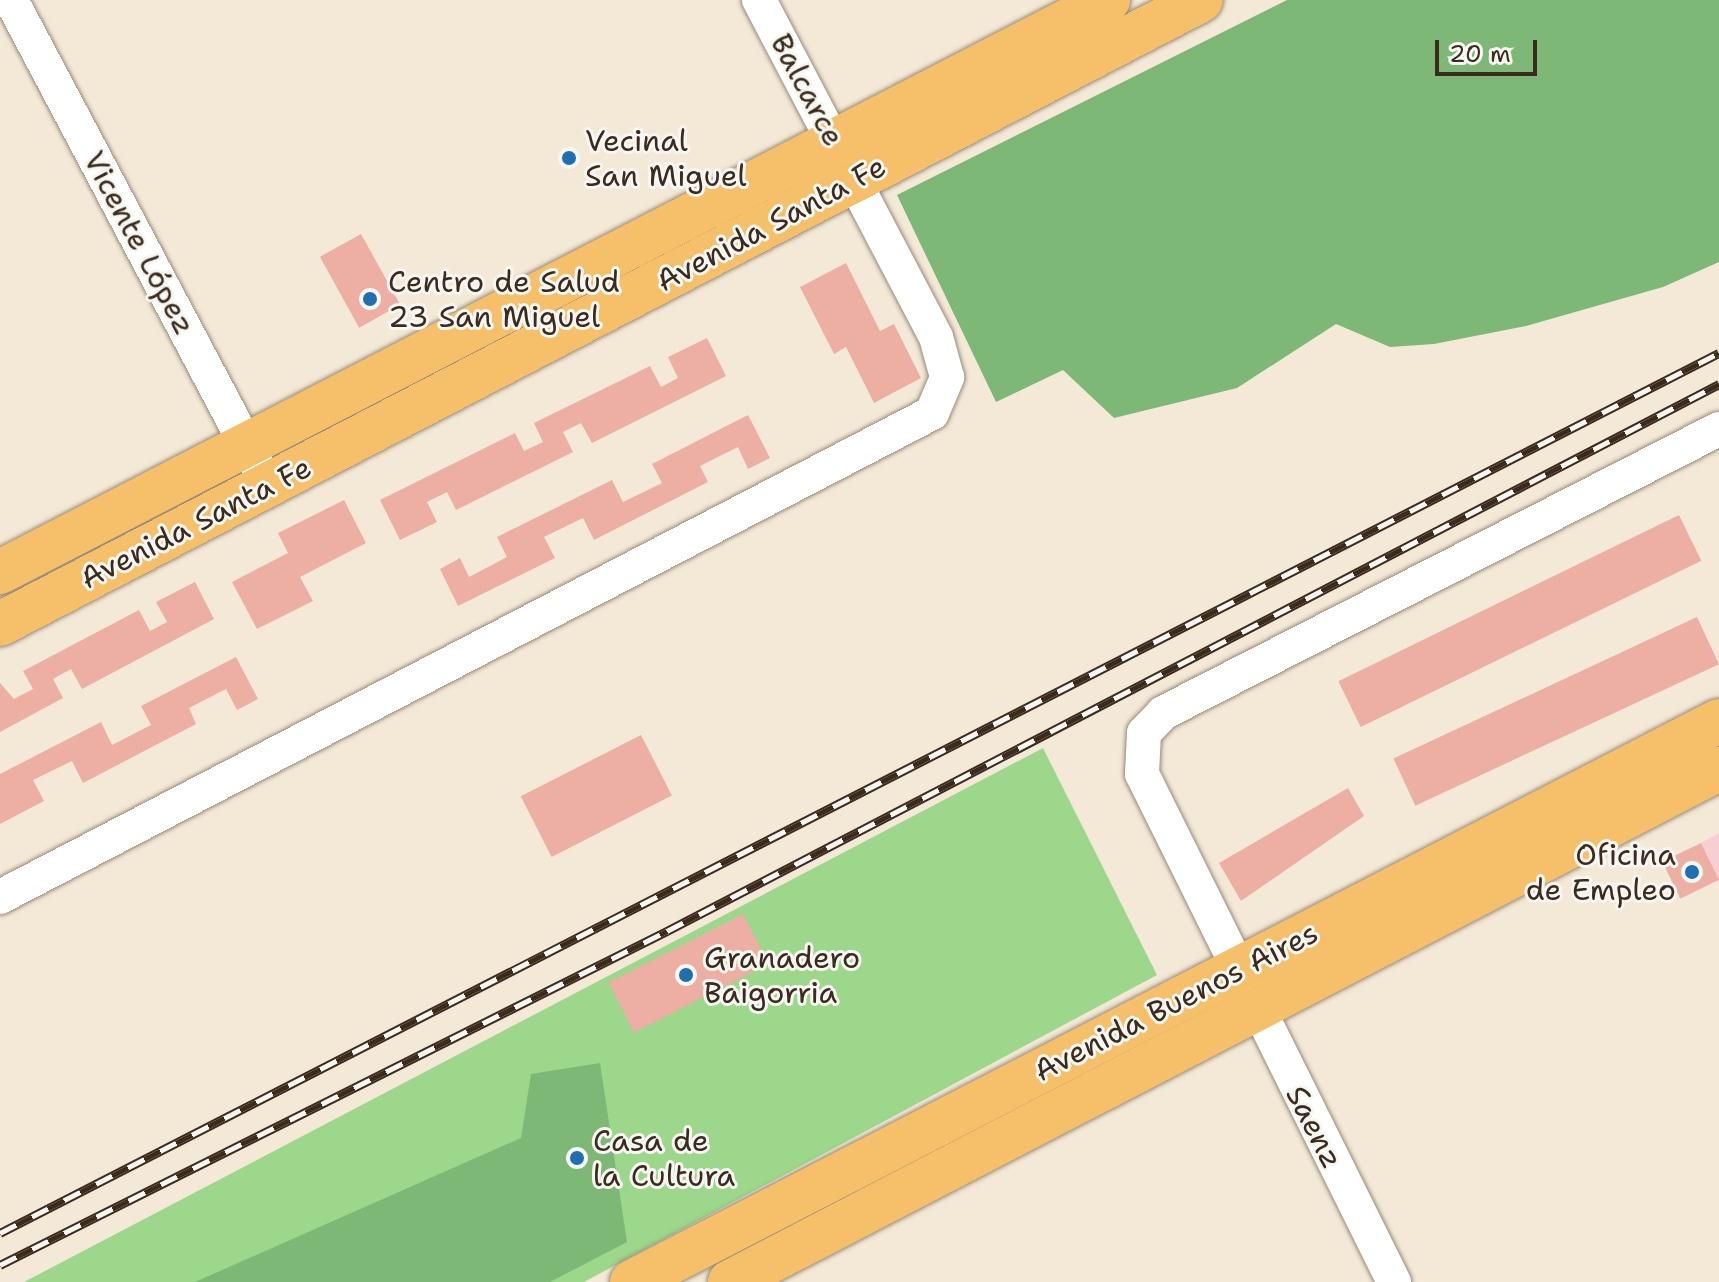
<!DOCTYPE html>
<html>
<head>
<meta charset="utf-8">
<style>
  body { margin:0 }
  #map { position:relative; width:1719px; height:1282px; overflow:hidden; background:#f4e9d7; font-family:"Shantell Sans",sans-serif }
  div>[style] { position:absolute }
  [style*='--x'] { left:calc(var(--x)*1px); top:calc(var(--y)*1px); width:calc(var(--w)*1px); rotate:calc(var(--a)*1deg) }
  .built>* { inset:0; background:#f7cfd3 }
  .green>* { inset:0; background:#9cd78b }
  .forest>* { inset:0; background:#7db877 }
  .building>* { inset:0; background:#edaea4; transform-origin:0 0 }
  .roads { filter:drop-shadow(0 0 2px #988a7a) drop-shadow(0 0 2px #988a7a) }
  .minor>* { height:34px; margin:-17px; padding:0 17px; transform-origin:17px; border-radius:17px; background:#fff }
  .major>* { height:44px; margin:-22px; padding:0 22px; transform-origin:22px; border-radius:22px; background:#f6c06b }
  .rail>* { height:9px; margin-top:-4.5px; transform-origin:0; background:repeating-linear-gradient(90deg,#f6f6f2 0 18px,#3b2a1e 0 36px); box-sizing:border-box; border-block:2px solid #3b2a1e }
  .dots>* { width:22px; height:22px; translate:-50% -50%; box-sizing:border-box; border:4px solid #f6f6f2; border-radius:50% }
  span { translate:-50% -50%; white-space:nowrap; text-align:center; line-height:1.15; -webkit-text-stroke:6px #f6f6f2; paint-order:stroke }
  .street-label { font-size:30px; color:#3b2a1e }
  .poi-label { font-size:30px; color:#3b2a1e }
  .left { translate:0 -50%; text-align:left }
  .right { translate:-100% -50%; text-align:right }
  .scale { position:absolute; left:1435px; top:40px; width:102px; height:36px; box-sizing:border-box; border:4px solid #3b2a1e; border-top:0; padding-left:10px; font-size:24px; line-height:28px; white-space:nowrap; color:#3b2a1e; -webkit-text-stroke:6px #f6f6f2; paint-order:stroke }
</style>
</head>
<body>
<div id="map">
  <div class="built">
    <i style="clip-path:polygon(1719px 833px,1719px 880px,1701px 843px)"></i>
  </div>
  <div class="green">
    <i style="clip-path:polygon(1043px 748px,1157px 975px,584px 1282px,24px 1282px)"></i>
  </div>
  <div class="forest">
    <i style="clip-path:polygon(1287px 0,1719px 0,1719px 262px,1663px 287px,1526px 326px,1434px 344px,1390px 347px,1336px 324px,1237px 388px,1114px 418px,1063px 370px,996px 402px,897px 195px)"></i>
    <i style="clip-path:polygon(600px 1063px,627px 1242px,550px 1282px,195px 1282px,521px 1138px,531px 1074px)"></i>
  </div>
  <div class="building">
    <i style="left:361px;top:234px;width:81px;height:47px;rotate:61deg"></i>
    <i style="clip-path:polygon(846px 263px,880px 331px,894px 324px,921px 378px,874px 403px,846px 347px,834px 354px,800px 287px)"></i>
    <i style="clip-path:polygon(707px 338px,726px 376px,592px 443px,581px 423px,563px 432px,573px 452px,456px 510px,447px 492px,427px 502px,437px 522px,400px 540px,380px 500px,515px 433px,524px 451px,543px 442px,534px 423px,650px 366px,661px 387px,678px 378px,668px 357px)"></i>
    <i style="clip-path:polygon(748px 415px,770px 458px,748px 469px,738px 447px,700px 466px,708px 482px,594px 540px,583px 518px,544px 537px,555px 558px,458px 606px,440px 569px,460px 558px,469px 577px,507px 557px,497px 537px,612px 480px,623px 502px,662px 483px,652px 464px)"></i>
    <i style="clip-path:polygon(344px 500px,366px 543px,300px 577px,313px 601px,257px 629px,232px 582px,288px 553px,278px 533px)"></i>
    <i style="left:1679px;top:515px;width:51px;height:379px;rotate:64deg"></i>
    <i style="clip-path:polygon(195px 582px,214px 619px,82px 689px,71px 669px,53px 679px,63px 698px,0 732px,0 683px,14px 699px,33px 689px,23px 671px,139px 610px,150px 631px,167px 622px,156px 602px)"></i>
    <i style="left:1697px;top:617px;width:52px;height:335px;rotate:65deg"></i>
    <i style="clip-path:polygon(236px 657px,258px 699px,237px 710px,226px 689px,189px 708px,196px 724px,83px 783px,72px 761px,33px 780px,44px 801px,0 824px,0 774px,101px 722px,112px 745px,151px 725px,141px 706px)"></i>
    <i style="left:641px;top:735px;width:68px;height:135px;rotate:63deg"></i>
    <i style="clip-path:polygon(1348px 788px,1364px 816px,1241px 901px,1219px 863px)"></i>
    <i style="left:1701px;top:843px;width:41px;height:43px;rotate:64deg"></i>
    <i style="left:743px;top:914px;width:56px;height:151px;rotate:63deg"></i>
  </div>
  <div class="roads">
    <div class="minor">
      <i style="--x:11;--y:0;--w:550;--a:62.13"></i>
      <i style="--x:0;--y:897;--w:1050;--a:-27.44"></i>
      <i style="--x:932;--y:413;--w:39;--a:-67"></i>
      <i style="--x:947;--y:377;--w:41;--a:-105.4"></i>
      <i style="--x:936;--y:337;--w:381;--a:-117.7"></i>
      <i style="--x:1394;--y:1282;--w:567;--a:-116.38"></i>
      <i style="--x:1142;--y:774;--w:41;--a:-87.2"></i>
      <i style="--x:1144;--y:733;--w:28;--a:-46"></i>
      <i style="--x:1163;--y:713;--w:624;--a:-27.06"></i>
    </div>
    <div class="major">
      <i style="--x:0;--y:572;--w:1247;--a:-27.3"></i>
      <i style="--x:0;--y:624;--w:1353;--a:-27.45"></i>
      <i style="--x:632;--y:1282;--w:1223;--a:-27.3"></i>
      <i style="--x:730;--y:1282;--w:1114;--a:-27.42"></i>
    </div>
  </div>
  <div class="rail">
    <i style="--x:0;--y:1233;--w:1931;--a:-27.11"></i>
    <i style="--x:0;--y:1265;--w:746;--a:-26.6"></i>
    <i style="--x:667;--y:931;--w:1186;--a:-27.47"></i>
  </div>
  <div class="dots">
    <i style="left:569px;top:158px;background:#1f6fb2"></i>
    <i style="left:370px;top:299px;background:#1f6fb2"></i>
    <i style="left:1692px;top:872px;background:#1f6fb2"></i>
    <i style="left:686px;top:975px;background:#1f6fb2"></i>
    <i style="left:577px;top:1158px;background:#1f6fb2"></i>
  </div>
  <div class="street-label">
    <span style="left:807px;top:90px;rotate:62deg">Balcarce</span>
    <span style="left:771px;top:224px;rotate:-28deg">Avenida Santa Fe</span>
    <span style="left:139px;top:243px;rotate:62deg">Vicente López</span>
    <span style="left:196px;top:523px;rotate:-27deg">Avenida Santa Fe</span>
    <span style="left:1176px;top:1002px;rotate:-27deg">Avenida Buenos Aires</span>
    <span style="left:1314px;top:1127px;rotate:63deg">Saenz</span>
  </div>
  <div class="poi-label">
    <span class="left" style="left:585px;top:158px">Vecinal<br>San Miguel</span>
    <span class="left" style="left:388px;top:299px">Centro de Salud<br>23 San Miguel</span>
    <span class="right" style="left:1676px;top:872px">Oficina<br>de Empleo</span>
    <span class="left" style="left:704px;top:975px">Granadero<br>Baigorria</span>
    <span class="left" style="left:593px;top:1158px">Casa de<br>la Cultura</span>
  </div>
  <div class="scale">20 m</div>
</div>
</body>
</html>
